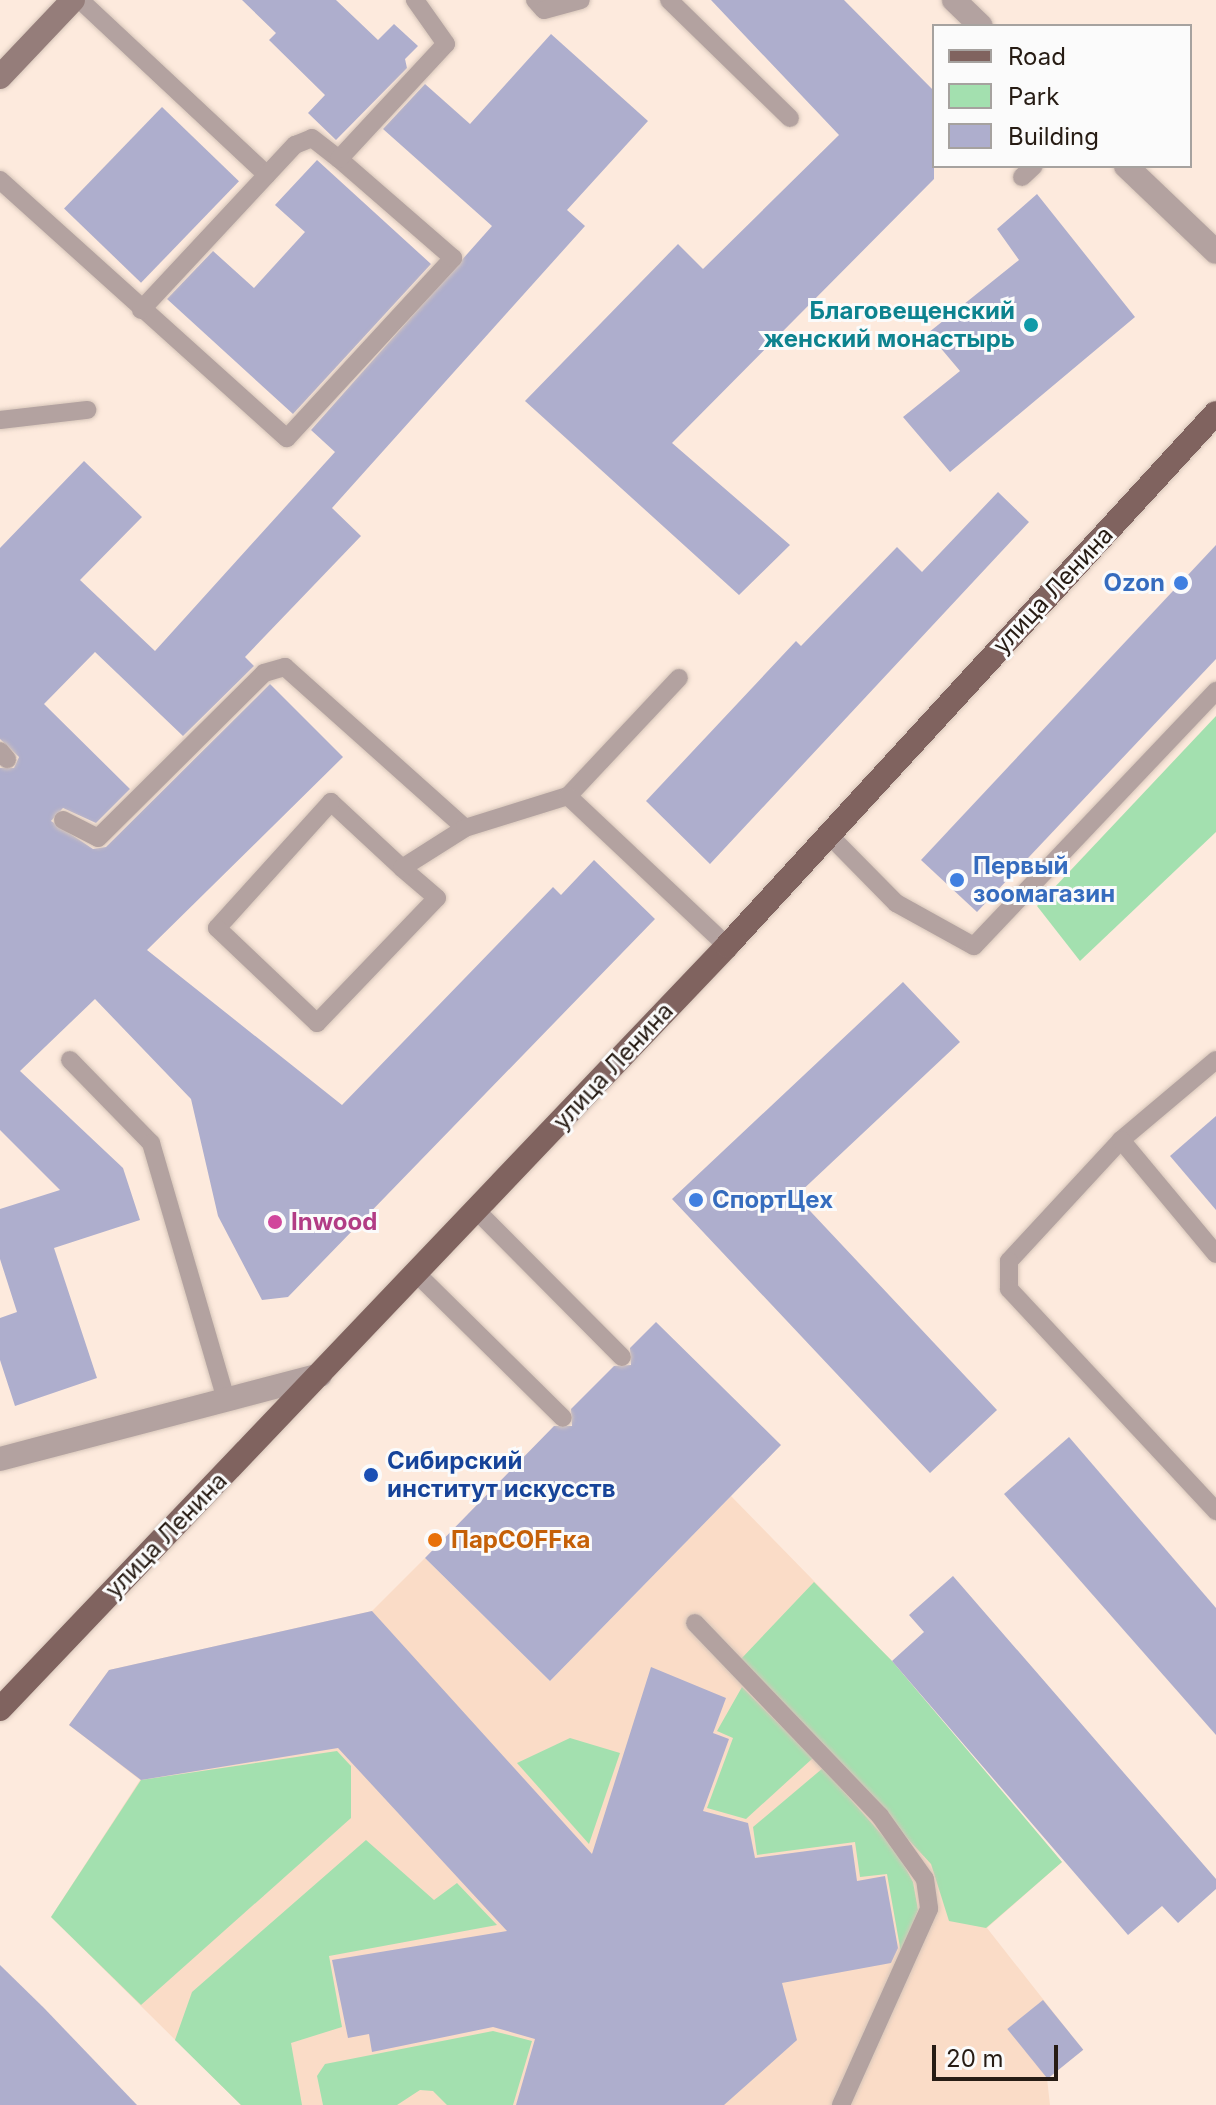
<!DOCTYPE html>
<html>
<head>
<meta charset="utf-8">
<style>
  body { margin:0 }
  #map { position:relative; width:1216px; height:2105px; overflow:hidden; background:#fdeadd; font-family:Inter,sans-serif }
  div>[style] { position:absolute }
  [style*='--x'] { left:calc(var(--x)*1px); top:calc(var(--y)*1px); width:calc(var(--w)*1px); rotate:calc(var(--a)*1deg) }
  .built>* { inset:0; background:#fadcc7 }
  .green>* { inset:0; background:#a3e0af }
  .building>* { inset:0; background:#aeaecd; transform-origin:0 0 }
  .roads { filter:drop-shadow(0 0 2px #d6c5b9) drop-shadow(0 0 2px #d6c5b9) }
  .service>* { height:18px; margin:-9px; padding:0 9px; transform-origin:9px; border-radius:9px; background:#b3a2a0 }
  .tertiary>* { height:24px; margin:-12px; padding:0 12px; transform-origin:12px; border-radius:12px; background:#b3a2a0 }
  .secondary>* { height:24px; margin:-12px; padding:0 12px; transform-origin:12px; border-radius:12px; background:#957d7a }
  .primary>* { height:24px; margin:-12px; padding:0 12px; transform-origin:12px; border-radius:12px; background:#80635f }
  .dots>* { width:22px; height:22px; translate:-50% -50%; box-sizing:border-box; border:4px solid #fbfbfb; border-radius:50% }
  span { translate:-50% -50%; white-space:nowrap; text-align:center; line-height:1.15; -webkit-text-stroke:6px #fbfbfb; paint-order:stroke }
  .culture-label { font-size:24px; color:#0d838f; font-weight:700 }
  .right { translate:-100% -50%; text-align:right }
  .shop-label { font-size:24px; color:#366cbe; font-weight:700 }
  .left { translate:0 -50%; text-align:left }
  .street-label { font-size:24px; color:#271c14 }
  .hotel-label { font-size:24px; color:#b23c85; font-weight:700 }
  .transit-label { font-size:24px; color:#164399; font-weight:700 }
  .food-label { font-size:24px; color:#c56008; font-weight:700 }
  .legend { position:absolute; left:932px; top:24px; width:260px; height:144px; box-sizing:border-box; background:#fbfbfb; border:2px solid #a6a29f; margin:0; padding:10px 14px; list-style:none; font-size:24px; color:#271c14 }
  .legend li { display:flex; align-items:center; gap:16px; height:40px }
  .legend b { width:40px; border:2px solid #a6a29f }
  .scale { position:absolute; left:932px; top:2045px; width:126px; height:36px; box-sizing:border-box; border:4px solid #271c14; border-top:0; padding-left:10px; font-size:24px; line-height:28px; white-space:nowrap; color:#271c14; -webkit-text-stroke:6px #fbfbfb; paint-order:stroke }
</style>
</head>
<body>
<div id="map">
  <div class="built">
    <i style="clip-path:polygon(731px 1496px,892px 1661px,1062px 1862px,987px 1928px,1083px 2050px,1047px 2078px,1050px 2105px,241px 2105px,51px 1917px,140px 1780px,69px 1725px,109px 1670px,372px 1611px,425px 1558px,550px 1681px)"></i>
  </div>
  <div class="green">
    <i style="clip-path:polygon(1216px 716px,1216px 832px,1080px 961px,1037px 906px)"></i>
    <i style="clip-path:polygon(814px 1582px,892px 1661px,1062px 1862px,986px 1928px,949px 1921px,931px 1864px,741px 1659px)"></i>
    <i style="clip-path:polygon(742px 1687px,813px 1758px,746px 1819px,707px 1808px,733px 1738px,717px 1731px)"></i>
    <i style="clip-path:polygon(570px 1738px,620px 1753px,589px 1844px,517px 1763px)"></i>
    <i style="clip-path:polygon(337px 1751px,351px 1766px,351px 1818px,141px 2005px,51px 1917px,141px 1780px)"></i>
    <i style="clip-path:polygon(823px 1768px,897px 1852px,913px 1882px,918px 1910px,901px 1953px,887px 1874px,860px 1877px,855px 1842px,757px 1855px,753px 1827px)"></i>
    <i style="clip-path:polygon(366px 1840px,434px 1900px,457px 1883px,497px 1925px,329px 1956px,342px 2027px,291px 2043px,302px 2105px,241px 2105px,175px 2040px,192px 1992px)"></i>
    <i style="clip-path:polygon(493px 2031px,532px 2041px,513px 2105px,447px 2105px,433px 2091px,420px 2090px,397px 2105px,323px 2105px,317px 2076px,325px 2064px)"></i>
  </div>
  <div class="building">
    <i style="clip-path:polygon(242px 0,336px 0,378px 40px,394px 24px,418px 46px,405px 59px,407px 68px,336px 140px,308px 113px,325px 95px,269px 40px,276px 33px)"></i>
    <i style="clip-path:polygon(711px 0,844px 0,934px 91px,934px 179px,672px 443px,790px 545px,739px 595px,525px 401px,678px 244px,703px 269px,839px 135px)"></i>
    <i style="clip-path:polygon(551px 34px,648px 121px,567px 210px,585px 226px,332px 508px,361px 536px,245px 657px,254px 666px,183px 736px,95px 652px,44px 704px,130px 789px,96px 823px,63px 808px,51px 821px,93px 849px,106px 847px,270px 684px,343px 757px,147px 950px,342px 1105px,553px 887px,561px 895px,594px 860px,655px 919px,288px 1297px,262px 1300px,218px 1216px,191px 1099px,95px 999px,20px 1071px,123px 1168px,140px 1220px,54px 1248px,97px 1378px,15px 1406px,0 1360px,0 1318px,17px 1312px,0 1259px,0 1209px,60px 1190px,0 1130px,0 768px,14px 768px,19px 757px,0 739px,0 548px,84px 461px,142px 517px,80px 580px,155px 651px,335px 452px,311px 430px,492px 226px,383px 129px,425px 84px,470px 124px)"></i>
    <i style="left:162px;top:107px;width:107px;height:141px;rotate:44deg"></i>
    <i style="clip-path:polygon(317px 160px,431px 264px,293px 414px,167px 299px,213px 251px,254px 288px,305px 232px,275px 205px)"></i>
    <i style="clip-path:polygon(1037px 194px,1135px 317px,950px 472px,903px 417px,960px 371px,928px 333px,1019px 260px,997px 229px)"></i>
    <i style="clip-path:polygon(998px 492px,1029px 522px,710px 864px,646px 801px,796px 641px,801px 646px,897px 547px,922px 572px)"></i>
    <i style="clip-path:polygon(1216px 545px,1216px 659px,977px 912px,921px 860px)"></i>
    <i style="clip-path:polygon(903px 982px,960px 1042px,796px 1196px,997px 1410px,930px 1473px,672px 1199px)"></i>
    <i style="clip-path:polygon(1216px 1116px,1216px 1210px,1170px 1156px)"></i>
    <i style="clip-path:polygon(656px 1322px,781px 1445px,550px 1681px,425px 1558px,554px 1426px,572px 1426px,571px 1409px,614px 1366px,631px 1365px,630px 1348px)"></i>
    <i style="clip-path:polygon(1069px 1437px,1216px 1608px,1216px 1735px,1004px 1494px)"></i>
    <i style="clip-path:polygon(953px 1576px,1216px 1879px,1216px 1889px,1178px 1923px,1162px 1906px,1128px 1935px,892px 1661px,924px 1632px,909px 1615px)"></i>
    <i style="clip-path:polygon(372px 1611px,592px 1854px,651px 1667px,726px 1698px,713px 1733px,729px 1739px,703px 1811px,748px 1823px,755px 1858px,852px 1845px,857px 1881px,885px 1876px,898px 1948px,891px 1963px,782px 1983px,797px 2040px,724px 2105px,516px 2105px,535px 2039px,493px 2027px,372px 2052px,369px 2034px,348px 2038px,332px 1960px,507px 1931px,338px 1748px,141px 1780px,69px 1725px,109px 1670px)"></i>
    <i style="clip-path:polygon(0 1965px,44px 2008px,137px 2105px,0 2105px)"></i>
    <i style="left:1043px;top:2000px;width:64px;height:46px;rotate:51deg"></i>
  </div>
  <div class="roads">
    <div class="service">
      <i style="--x:80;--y:0;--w:256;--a:43.1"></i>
      <i style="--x:535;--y:0;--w:13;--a:48"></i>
      <i style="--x:544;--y:10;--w:38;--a:-15"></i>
      <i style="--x:669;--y:0;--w:169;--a:44.3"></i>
      <i style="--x:1022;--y:177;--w:16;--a:-43"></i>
      <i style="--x:0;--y:180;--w:386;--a:42"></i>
      <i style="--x:287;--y:438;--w:245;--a:-47.3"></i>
      <i style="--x:453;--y:258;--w:151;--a:-139"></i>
      <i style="--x:141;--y:310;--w:226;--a:-47"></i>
      <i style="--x:295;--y:145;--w:18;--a:-22"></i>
      <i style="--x:312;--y:138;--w:34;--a:38"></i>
      <i style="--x:339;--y:159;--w:157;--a:-47.1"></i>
      <i style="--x:446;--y:44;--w:54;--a:-125.2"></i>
      <i style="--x:0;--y:420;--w:88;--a:-6.6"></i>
      <i style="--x:0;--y:751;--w:11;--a:49"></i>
      <i style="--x:568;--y:796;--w:162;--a:-46.8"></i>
      <i style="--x:63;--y:820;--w:39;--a:27"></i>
      <i style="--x:98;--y:838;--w:234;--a:-44.8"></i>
      <i style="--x:264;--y:673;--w:22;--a:-16"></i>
      <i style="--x:285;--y:667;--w:241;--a:41.8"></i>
      <i style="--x:828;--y:834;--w:97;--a:45.4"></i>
      <i style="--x:896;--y:903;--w:89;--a:28.9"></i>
      <i style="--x:974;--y:946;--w:352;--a:-46.5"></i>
      <i style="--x:402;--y:868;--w:97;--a:-137.1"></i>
      <i style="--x:331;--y:802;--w:170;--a:132.1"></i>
      <i style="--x:217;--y:928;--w:138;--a:43.5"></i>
      <i style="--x:317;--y:1023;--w:173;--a:-46.2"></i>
      <i style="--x:437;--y:898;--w:46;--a:-139.4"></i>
      <i style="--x:402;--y:868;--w:75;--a:-32.4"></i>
      <i style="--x:465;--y:828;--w:108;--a:-17.3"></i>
      <i style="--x:568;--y:796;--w:219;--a:43.3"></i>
      <i style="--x:70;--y:1060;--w:116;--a:45.7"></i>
      <i style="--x:151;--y:1143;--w:268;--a:73.7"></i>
      <i style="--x:1216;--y:1060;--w:124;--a:139.9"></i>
      <i style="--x:1121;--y:1140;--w:165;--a:132.8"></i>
      <i style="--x:1009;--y:1261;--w:28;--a:90"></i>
      <i style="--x:1009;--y:1289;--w:304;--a:47"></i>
      <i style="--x:1121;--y:1140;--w:148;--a:50.2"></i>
      <i style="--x:476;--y:1210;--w:207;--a:45.2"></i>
      <i style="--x:416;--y:1273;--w:206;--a:44.6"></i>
      <i style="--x:695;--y:1623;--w:267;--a:46.2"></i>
      <i style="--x:880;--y:1816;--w:77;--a:54.5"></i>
      <i style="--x:925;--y:1879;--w:30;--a:82"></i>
      <i style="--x:929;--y:1909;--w:215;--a:114.2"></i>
    </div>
    <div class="tertiary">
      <i style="--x:954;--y:0;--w:37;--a:44"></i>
      <i style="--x:1126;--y:166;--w:124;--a:43.7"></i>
      <i style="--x:0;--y:1459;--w:331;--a:-14.7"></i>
    </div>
    <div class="secondary">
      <i style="--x:0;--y:77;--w:106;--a:-46.5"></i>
    </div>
    <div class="primary">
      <i style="--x:0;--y:1709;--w:1054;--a:-46.38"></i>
      <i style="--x:727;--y:946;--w:723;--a:-47.47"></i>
    </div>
  </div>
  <div class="dots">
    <i style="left:1031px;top:325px;background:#0f9aa8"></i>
    <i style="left:1181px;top:583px;background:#3f7fe0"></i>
    <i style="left:957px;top:880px;background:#3f7fe0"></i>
    <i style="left:696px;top:1200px;background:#3f7fe0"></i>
    <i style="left:275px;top:1222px;background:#d1479c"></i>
    <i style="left:371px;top:1475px;background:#1a4fb4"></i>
    <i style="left:435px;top:1540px;background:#e8710a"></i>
  </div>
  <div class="culture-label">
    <span class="right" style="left:1015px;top:325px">Благовещенский<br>женский монастырь</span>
  </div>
  <div class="shop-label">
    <span class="right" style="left:1165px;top:583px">Ozon</span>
    <span class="left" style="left:973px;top:880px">Первый<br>зоомагазин</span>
    <span class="left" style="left:712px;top:1200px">СпортЦех</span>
  </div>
  <div class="street-label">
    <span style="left:1053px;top:590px;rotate:-47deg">улица Ленина</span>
    <span style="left:613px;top:1066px;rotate:-47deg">улица Ленина</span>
    <span style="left:166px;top:1535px;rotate:-46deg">улица Ленина</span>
  </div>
  <div class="hotel-label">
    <span class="left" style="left:291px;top:1222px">Inwood</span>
  </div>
  <div class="transit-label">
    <span class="left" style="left:387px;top:1475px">Сибирский<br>институт искусств</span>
  </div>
  <div class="food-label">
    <span class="left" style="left:451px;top:1540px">ПарCOFFка</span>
  </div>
  <ul class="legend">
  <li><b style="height:10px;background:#80635f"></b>Road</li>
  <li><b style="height:22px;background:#a3e0af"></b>Park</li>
  <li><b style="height:22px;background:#aeaecd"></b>Building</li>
  </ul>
  <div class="scale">20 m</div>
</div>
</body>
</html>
